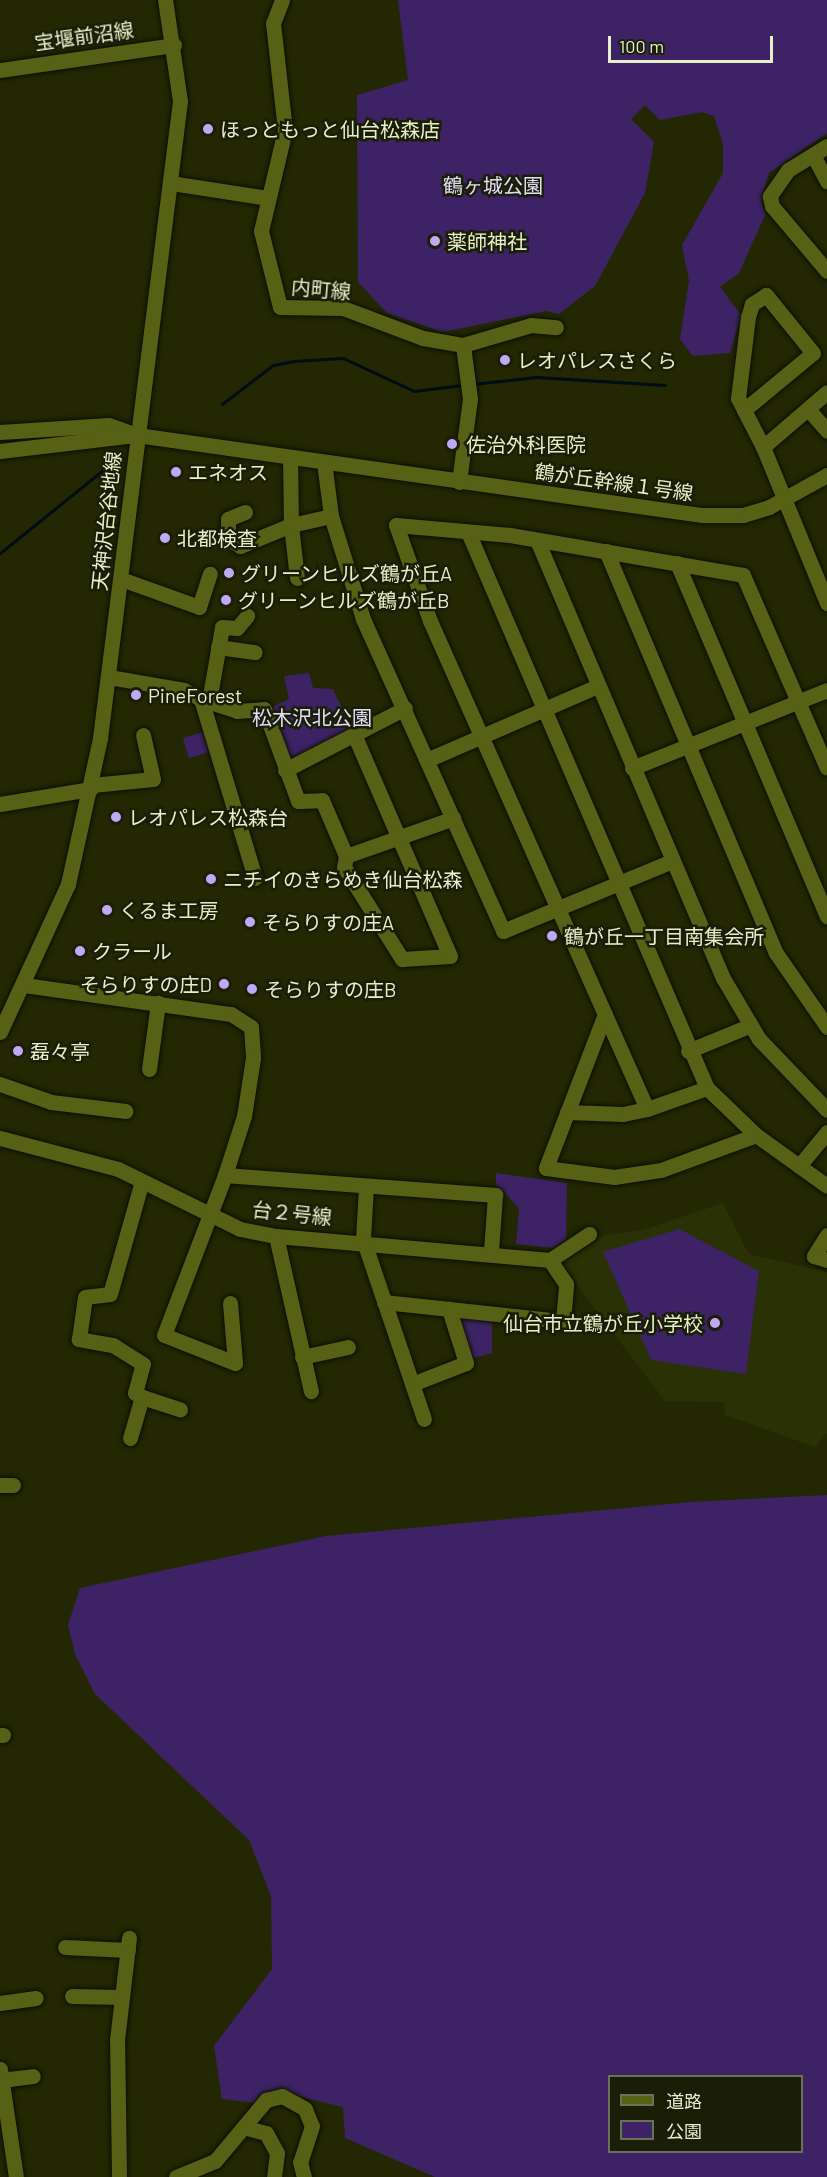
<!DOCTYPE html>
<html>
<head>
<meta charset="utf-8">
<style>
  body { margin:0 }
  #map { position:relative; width:827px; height:2177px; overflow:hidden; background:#232802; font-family:Barlow,"Noto Sans JP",sans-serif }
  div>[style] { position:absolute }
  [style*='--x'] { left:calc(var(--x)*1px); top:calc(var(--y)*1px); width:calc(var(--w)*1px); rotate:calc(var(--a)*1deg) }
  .built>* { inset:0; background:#2a3104 }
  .green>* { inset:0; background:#3d2365; transform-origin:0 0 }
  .stream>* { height:3px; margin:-1.5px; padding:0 1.5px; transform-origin:1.5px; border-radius:1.5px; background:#000c16 }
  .roads { filter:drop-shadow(0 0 2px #0d1000) drop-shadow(0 0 2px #0d1000) }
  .minor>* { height:15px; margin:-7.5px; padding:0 7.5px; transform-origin:7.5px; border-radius:7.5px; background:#566115 }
  .dots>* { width:16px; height:16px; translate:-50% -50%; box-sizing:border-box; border:3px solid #1a1e07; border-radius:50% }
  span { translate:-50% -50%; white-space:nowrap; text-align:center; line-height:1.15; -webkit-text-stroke:5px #1a1e07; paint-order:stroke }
  .street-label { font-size:20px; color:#e6eeca }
  .poi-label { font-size:20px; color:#e6eeca }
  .left { translate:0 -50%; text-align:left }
  .right { translate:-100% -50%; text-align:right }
  .park-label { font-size:20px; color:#e3dcf7 }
  .legend { position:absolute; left:608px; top:2075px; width:195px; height:78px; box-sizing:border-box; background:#1a1e07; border:2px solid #6c7155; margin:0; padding:8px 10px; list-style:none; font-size:18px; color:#e6eeca }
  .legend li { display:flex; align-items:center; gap:12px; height:30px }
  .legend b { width:30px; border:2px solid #6c7155 }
  .scale { position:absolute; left:608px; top:36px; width:165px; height:27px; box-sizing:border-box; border:3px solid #e6eeca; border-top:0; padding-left:8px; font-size:18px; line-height:21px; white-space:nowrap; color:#e6eeca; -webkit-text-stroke:4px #1a1e07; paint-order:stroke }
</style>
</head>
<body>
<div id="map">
  <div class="built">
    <i style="clip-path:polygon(723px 1203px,749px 1254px,827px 1272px,827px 1433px,815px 1447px,725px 1415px,724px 1402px,665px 1401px,560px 1263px,605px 1235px,643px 1230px)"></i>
  </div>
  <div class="green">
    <i style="clip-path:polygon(398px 0,827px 0,827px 133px,769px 173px,761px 199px,765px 215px,739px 273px,720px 287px,741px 315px,730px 353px,693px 356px,680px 339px,689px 281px,682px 245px,723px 173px,723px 144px,714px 116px,702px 112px,660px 120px,645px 105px,631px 119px,654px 142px,645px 193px,595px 286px,559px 314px,546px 311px,443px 332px,387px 313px,358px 282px,357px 95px,408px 80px)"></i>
    <i style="clip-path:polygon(309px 673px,313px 688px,333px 689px,352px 730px,294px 759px,286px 756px,270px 708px,289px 699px,284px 676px)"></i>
    <i style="left:203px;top:732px;width:21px;height:21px;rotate:73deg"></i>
    <i style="clip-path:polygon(496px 1173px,567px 1183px,566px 1240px,553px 1248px,516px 1244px,519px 1208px,496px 1184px)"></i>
    <i style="clip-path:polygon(679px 1229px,759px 1271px,746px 1374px,651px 1360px,603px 1252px)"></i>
    <i style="clip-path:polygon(455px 1314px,492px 1319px,492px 1353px,470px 1359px)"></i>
    <i style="clip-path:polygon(evenodd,827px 1495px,827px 2177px,435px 2177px,345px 2138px,343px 2107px,294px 2095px,257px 2103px,222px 2099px,214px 2046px,272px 1969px,271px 1896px,249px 1840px,95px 1694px,75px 1654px,68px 1625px,80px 1588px,326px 1536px,690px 1502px,827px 1495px,610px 2076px,802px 2076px,802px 2152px,610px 2152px,610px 2076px)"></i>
  </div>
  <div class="stream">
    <i style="--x:472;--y:384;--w:65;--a:-6.1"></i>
    <i style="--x:537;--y:377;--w:128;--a:3.6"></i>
    <i style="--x:222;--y:404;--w:64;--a:-37.4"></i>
    <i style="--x:273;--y:365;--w:20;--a:-11"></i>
    <i style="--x:293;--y:361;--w:50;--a:-3.4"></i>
    <i style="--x:343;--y:358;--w:78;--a:24.9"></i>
    <i style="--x:414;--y:391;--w:49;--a:-7"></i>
    <i style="--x:0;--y:553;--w:140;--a:-38.9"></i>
  </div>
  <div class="roads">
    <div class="minor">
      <i style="--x:282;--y:0;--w:25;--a:111"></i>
      <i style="--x:273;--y:23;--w:108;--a:83.6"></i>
      <i style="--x:285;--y:130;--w:104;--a:103.4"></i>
      <i style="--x:261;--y:231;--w:78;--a:76"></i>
      <i style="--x:280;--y:307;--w:63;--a:0.9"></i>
      <i style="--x:343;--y:308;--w:85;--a:20.6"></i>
      <i style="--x:423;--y:338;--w:41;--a:9.9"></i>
      <i style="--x:463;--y:345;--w:71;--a:-16.4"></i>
      <i style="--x:531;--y:325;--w:25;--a:5"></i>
      <i style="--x:0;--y:70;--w:176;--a:-8.2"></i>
      <i style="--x:827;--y:146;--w:46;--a:148.4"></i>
      <i style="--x:788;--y:170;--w:32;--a:125"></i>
      <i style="--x:770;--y:196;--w:10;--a:79"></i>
      <i style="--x:772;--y:206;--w:85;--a:49.8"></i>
      <i style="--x:813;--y:155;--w:30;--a:62"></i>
      <i style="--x:171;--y:183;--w:98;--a:8.8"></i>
      <i style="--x:808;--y:409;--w:29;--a:49"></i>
      <i style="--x:744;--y:410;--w:89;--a:-39.6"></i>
      <i style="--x:813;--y:353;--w:75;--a:-129"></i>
      <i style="--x:766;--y:295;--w:17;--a:147"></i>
      <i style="--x:752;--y:304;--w:14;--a:107"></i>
      <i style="--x:748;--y:317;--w:82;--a:97"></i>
      <i style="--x:738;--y:398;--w:13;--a:63"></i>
      <i style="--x:744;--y:410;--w:42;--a:62.8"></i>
      <i style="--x:763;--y:447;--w:169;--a:67.7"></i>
      <i style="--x:0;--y:432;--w:109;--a:-3.7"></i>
      <i style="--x:109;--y:425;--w:30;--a:20"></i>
      <i style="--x:137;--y:435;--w:571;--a:8.06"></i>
      <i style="--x:702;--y:515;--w:41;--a:0"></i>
      <i style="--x:743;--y:515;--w:27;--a:-17"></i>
      <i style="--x:769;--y:507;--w:66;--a:-28.9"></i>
      <i style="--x:763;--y:447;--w:84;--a:-40.7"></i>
      <i style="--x:0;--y:451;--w:138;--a:-6.7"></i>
      <i style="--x:324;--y:462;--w:54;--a:82.6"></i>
      <i style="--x:331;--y:516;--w:108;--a:72.7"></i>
      <i style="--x:363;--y:619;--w:342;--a:65.8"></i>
      <i style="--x:503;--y:931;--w:183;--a:-22.5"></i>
      <i style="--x:459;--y:482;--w:84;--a:-82.5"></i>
      <i style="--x:470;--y:399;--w:54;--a:-97.4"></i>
      <i style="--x:245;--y:512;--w:18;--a:158"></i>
      <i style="--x:228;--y:519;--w:19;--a:90"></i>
      <i style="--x:228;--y:538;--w:14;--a:34"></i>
      <i style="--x:240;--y:546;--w:55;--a:-22.4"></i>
      <i style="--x:291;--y:525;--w:68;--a:-90.8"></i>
      <i style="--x:468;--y:532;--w:605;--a:66.74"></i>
      <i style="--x:707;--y:1088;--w:68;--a:43.8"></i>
      <i style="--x:756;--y:1135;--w:87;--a:35.7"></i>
      <i style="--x:537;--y:540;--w:476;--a:67"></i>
      <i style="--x:723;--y:978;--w:71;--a:59.5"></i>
      <i style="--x:759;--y:1039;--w:98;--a:46.2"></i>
      <i style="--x:606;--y:551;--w:436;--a:67.1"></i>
      <i style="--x:776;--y:953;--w:90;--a:55.4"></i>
      <i style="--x:677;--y:563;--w:384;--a:67"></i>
      <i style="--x:297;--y:578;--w:53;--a:-96.5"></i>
      <i style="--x:291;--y:525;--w:41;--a:-12.7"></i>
      <i style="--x:121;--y:579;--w:83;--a:19.7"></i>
      <i style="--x:199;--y:607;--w:35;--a:-72"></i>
      <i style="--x:218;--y:647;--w:37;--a:8"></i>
      <i style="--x:109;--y:677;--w:76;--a:9.8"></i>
      <i style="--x:184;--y:690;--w:19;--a:28"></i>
      <i style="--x:201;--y:699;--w:187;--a:73.2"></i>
      <i style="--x:201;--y:699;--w:38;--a:18"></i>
      <i style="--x:237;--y:711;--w:27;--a:-4"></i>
      <i style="--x:264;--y:709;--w:98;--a:69.7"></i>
      <i style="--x:298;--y:801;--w:24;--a:-2"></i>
      <i style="--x:322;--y:800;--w:61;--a:66.8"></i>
      <i style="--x:346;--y:856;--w:11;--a:100"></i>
      <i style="--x:344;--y:867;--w:109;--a:57.8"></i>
      <i style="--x:402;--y:959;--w:48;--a:-3.6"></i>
      <i style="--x:450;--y:956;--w:242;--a:-113.4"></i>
      <i style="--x:209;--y:701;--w:75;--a:-80"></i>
      <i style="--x:222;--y:627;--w:15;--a:4"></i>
      <i style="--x:237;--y:628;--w:16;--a:-50"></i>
      <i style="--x:429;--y:759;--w:184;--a:-23.4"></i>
      <i style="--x:632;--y:768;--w:210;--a:-21.8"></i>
      <i style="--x:285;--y:770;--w:135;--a:-27.3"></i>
      <i style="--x:92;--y:785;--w:61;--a:-5.6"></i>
      <i style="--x:153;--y:779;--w:45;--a:-102.8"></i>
      <i style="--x:0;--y:804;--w:92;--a:-9.4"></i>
      <i style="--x:346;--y:856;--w:114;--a:-19.4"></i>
      <i style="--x:24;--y:985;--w:209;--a:8"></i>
      <i style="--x:231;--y:1014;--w:24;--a:33"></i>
      <i style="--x:251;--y:1027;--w:31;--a:86"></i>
      <i style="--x:253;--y:1058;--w:59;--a:98.8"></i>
      <i style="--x:244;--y:1116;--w:62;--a:107.9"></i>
      <i style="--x:605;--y:1014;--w:165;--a:111"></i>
      <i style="--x:546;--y:1168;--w:69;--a:7.5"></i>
      <i style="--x:614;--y:1177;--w:48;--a:-8.5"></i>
      <i style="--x:661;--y:1170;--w:101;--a:-20.2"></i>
      <i style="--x:0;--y:1032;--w:163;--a:-65.3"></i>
      <i style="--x:68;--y:884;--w:149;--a:-77.6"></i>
      <i style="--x:100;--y:738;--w:642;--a:-82.84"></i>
      <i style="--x:180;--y:101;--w:102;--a:-98.4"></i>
      <i style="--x:688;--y:1051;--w:68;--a:-22.4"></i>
      <i style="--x:149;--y:1069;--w:67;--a:-82.2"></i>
      <i style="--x:0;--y:1084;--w:54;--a:19.4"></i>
      <i style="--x:51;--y:1102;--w:75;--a:6.9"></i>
      <i style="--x:707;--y:1088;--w:64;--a:160.7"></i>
      <i style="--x:647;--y:1109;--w:534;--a:-113.97"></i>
      <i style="--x:430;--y:621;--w:102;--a:-109.5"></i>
      <i style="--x:396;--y:525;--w:114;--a:5"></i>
      <i style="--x:510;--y:535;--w:236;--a:9.7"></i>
      <i style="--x:743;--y:575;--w:210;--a:66.5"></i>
      <i style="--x:567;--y:1112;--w:56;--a:2"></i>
      <i style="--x:623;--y:1114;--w:25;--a:-12"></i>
      <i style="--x:0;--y:1138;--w:122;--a:14.7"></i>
      <i style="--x:118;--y:1169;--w:136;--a:26.2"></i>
      <i style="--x:240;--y:1229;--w:37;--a:11"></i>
      <i style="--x:276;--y:1236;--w:275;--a:5"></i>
      <i style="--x:550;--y:1260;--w:47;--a:-33.7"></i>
      <i style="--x:799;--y:1166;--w:44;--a:-50.5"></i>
      <i style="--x:366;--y:1186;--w:53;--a:93.2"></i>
      <i style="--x:363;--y:1239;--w:190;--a:71.3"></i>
      <i style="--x:827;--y:1235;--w:25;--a:122"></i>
      <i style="--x:814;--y:1256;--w:14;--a:17"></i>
      <i style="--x:276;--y:1236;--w:159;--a:77.3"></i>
      <i style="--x:384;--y:1302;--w:180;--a:6.1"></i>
      <i style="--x:563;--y:1321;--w:37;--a:-85"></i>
      <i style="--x:566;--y:1284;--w:29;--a:-124"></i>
      <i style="--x:230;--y:1303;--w:60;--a:85.2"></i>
      <i style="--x:235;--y:1363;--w:76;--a:-158.5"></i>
      <i style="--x:164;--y:1335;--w:171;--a:-69.1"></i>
      <i style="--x:225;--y:1175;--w:271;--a:4.2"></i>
      <i style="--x:495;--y:1195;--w:56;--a:94.1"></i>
      <i style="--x:302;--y:1357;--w:47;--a:-12.3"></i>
      <i style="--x:412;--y:1384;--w:58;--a:-21.3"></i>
      <i style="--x:466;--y:1363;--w:57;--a:-107.5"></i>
      <i style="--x:142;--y:1397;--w:40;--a:18"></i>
      <i style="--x:130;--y:1438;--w:43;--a:-73.7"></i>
      <i style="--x:142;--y:1397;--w:8;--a:-150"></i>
      <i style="--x:135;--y:1393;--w:30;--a:-75"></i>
      <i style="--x:143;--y:1364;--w:36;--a:-148"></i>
      <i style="--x:112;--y:1345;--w:34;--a:-170"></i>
      <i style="--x:79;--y:1339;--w:42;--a:-81.9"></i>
      <i style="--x:85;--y:1297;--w:25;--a:-7"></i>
      <i style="--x:110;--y:1294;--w:117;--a:-74.2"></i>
      <i style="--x:0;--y:1485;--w:13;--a:0"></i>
      <i style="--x:0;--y:1735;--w:3;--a:0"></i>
      <i style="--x:65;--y:1947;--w:63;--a:2.7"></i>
      <i style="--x:72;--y:1996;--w:50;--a:1.1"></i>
      <i style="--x:0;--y:2003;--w:36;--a:-8"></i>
      <i style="--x:0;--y:2069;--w:109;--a:81.6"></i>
      <i style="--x:1;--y:2080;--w:32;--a:-7"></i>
      <i style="--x:247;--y:2128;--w:20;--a:15"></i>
      <i style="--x:266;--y:2133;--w:23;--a:61"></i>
      <i style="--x:277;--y:2153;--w:24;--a:97"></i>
      <i style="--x:119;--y:2177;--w:137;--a:-90.8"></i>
      <i style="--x:117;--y:2040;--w:103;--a:-83.3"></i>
      <i style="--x:176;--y:2177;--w:42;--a:-22.3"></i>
      <i style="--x:215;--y:2161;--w:80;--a:-50.1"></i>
      <i style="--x:266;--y:2100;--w:16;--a:-14"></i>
      <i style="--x:282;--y:2096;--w:26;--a:29"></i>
      <i style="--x:305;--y:2109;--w:18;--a:68"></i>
      <i style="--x:312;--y:2126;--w:38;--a:108"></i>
      <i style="--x:300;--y:2162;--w:16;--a:75"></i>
    </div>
  </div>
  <div class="dots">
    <i style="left:208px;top:129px;background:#bfa8f4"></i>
    <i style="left:435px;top:241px;background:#bfa8f4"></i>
    <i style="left:505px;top:360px;background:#bfa8f4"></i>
    <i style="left:452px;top:444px;background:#bfa8f4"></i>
    <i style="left:176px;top:472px;background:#bfa8f4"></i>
    <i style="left:165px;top:538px;background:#bfa8f4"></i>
    <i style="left:229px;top:573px;background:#bfa8f4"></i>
    <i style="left:226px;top:600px;background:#bfa8f4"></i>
    <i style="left:136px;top:695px;background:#bfa8f4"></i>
    <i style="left:116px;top:817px;background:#bfa8f4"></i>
    <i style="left:211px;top:879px;background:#bfa8f4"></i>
    <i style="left:107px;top:910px;background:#bfa8f4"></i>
    <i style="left:250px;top:922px;background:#bfa8f4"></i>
    <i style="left:552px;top:936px;background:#bfa8f4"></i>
    <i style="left:80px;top:951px;background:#bfa8f4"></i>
    <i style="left:224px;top:984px;background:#bfa8f4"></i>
    <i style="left:252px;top:989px;background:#bfa8f4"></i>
    <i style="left:18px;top:1051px;background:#bfa8f4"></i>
    <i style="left:715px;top:1323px;background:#bfa8f4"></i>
  </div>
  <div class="street-label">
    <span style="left:84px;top:36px;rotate:-8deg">宝堰前沼線</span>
    <span style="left:321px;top:289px;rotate:5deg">内町線</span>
    <span style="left:614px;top:482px;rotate:8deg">鶴が丘幹線１号線</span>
    <span style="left:106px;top:521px;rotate:-84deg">天神沢台谷地線</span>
    <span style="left:292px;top:1213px;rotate:6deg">台２号線</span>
  </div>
  <div class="poi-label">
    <span class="left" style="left:220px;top:129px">ほっともっと仙台松森店</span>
    <span class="left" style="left:447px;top:241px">薬師神社</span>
    <span class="left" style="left:517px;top:360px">レオパレスさくら</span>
    <span class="left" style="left:466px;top:444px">佐治外科医院</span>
    <span class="left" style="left:188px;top:472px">エネオス</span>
    <span class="left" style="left:177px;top:538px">北都検査</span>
    <span class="left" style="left:241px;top:573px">グリーンヒルズ鶴が丘A</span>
    <span class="left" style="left:238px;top:600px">グリーンヒルズ鶴が丘B</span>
    <span class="left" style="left:148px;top:695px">PineForest</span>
    <span class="left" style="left:128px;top:817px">レオパレス松森台</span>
    <span class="left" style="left:223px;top:879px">ニチイのきらめき仙台松森</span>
    <span class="left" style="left:119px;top:910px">くるま工房</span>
    <span class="left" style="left:262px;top:922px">そらりすの庄A</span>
    <span class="left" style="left:564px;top:936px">鶴が丘一丁目南集会所</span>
    <span class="left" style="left:92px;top:951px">クラール</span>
    <span class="right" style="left:212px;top:984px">そらりすの庄D</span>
    <span class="left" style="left:264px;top:989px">そらりすの庄B</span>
    <span class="left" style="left:30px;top:1051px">磊々亭</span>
    <span class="right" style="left:703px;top:1323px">仙台市立鶴が丘小学校</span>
  </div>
  <div class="park-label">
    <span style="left:493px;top:185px">鶴ヶ城公園</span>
    <span style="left:312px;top:717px">松木沢北公園</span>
  </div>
  <ul class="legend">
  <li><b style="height:8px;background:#566115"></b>道路</li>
  <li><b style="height:16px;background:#3d2365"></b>公園</li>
  </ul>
  <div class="scale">100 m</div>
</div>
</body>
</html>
